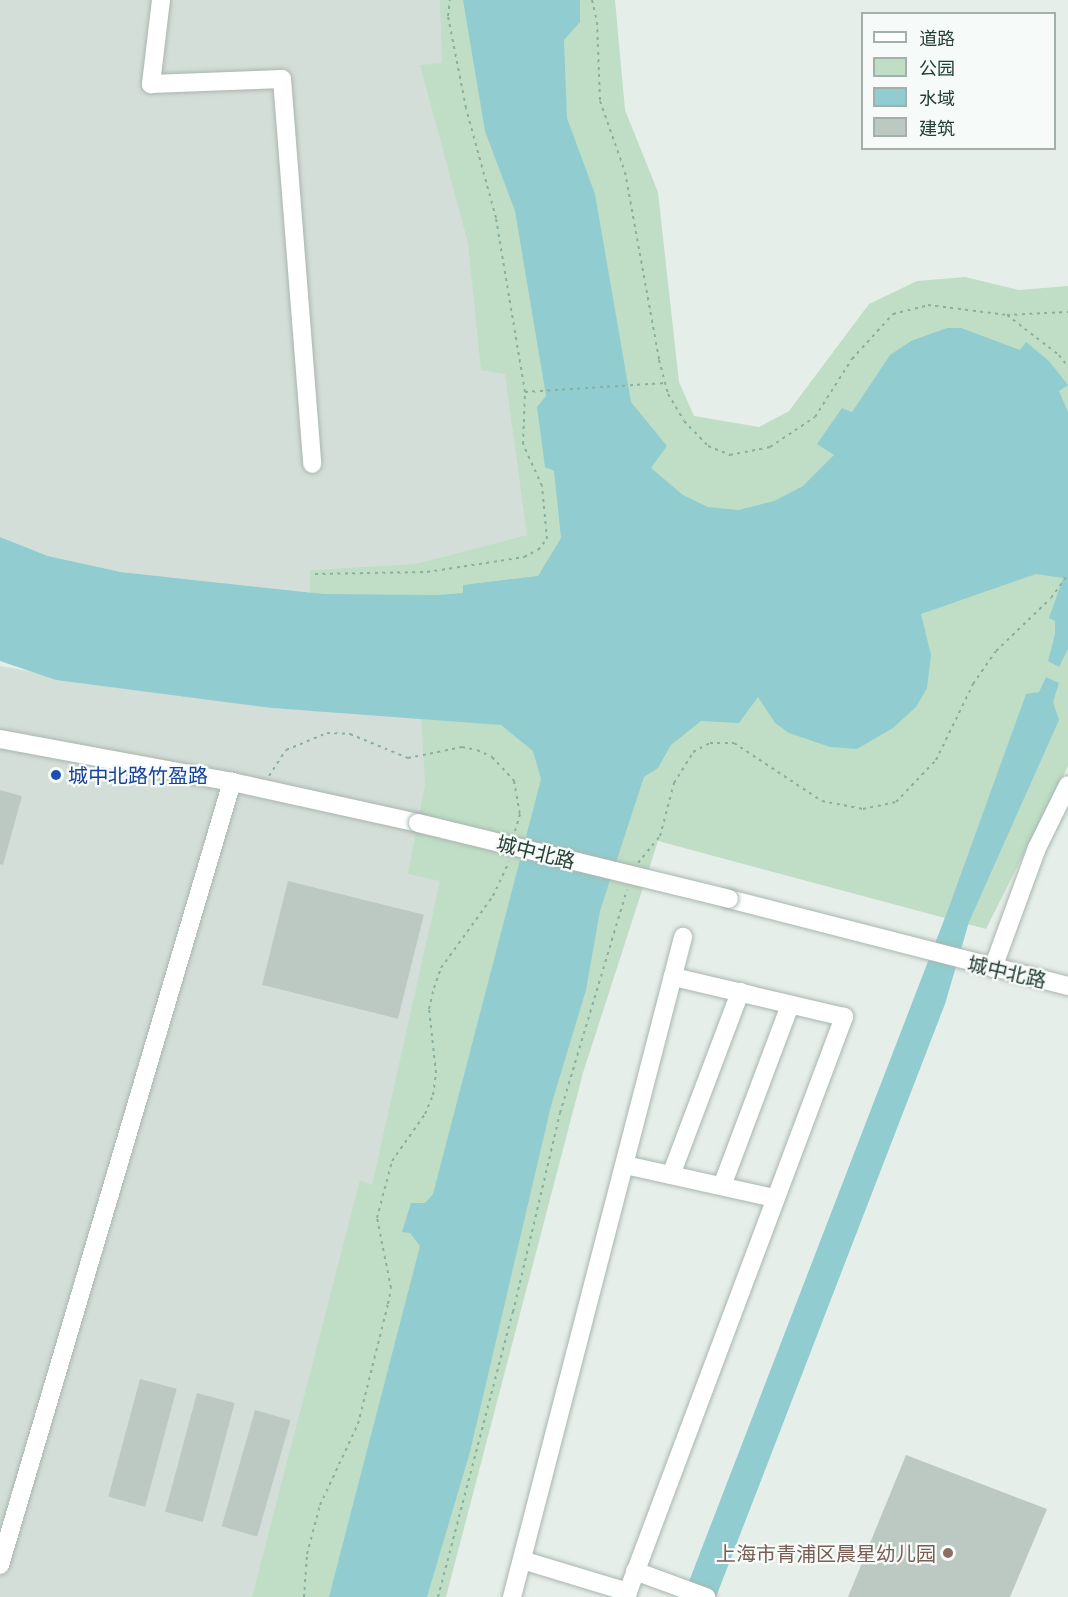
<!DOCTYPE html>
<html>
<head>
<meta charset="utf-8">
<style>
  body { margin:0 }
  #map { position:relative; width:1068px; height:1597px; overflow:hidden; background:#e6eee9; font-family:"Noto Sans","Noto Sans SC",sans-serif }
  div>[style] { position:absolute }
  [style*='--x'] { left:calc(var(--x)*1px); top:calc(var(--y)*1px); width:calc(var(--w)*1px); rotate:calc(var(--a)*1deg) }
  .built>* { inset:0; background:#d4ded8 }
  .green>* { inset:0; background:#c0dec5 }
  .water>* { inset:0; background:#91cdd0 }
  .building>* { inset:0; background:#bbc9c2; transform-origin:0 0 }
  .path>* { height:2px; margin-top:-1px; transform-origin:0; background:repeating-linear-gradient(90deg,#88b09f 0 3px,transparent 0 7.5px) }
  .roads { filter:drop-shadow(0 0 2px #a8b6af) drop-shadow(0 0 2px #a8b6af) }
  .minor>* { height:18px; margin:-9px; padding:0 9px; transform-origin:9px; border-radius:9px; background:#fff }
  .bridges { filter:drop-shadow(0 0 2px #a8b6af) drop-shadow(0 0 2px #a8b6af) }
  .minor-bridge>* { height:18px; margin:-9px; padding:0 9px; transform-origin:9px; border-radius:9px; background:#fff }
  .dots>* { width:16px; height:16px; translate:-50% -50%; box-sizing:border-box; border:3px solid #f6faf8; border-radius:50% }
  span { translate:-50% -50%; white-space:nowrap; text-align:center; line-height:1.15; -webkit-text-stroke:4.5px #f6faf8; paint-order:stroke }
  .transit-label { font-size:20px; color:#164399 }
  .left { translate:0 -50%; text-align:left }
  .street-label { font-size:20px; color:#253f35 }
  .education-label { font-size:20px; color:#785e54 }
  .right { translate:-100% -50%; text-align:right }
  .legend { position:absolute; left:861px; top:12px; width:195px; height:138px; box-sizing:border-box; background:#f6faf8; border:2px solid #a2afaa; margin:0; padding:8px 10px; list-style:none; font-size:18px; color:#253f35 }
  .legend li { display:flex; align-items:center; gap:12px; height:30px }
  .legend b { width:30px; border:2px solid #a2afaa }
</style>
</head>
<body>
<div id="map">
  <div class="built">
    <i style="clip-path:polygon(0 0,463px 0,561px 538px,324px 594px,121px 572px,48px 556px,0 537px)"></i>
    <i style="clip-path:polygon(0 666px,118px 687px,272px 708px,431px 717px,470px 724px,329px 1597px,0 1597px)"></i>
  </div>
  <div class="green">
    <i style="clip-path:polygon(440px 0,615px 0,625px 110px,658px 192px,679px 382px,694px 416px,759px 427px,789px 411px,869px 304px,917px 281px,965px 277px,1019px 290px,1068px 286px,1068px 766px,986px 929px,658px 841px,583px 1073px,446px 1597px,252px 1597px,360px 1180px,372px 1185px,440px 881px,408px 874px,425px 784px,421px 717px,309px 711px,310px 570px,416px 564px,527px 535px,505px 374px,481px 370px,468px 243px,420px 65px,442px 63px)"></i>
  </div>
  <div class="water">
    <i style="clip-path:polygon(463px 0,580px 0,580px 22px,564px 40px,567px 118px,595px 194px,631px 402px,667px 446px,651px 468px,683px 495px,708px 507px,739px 510px,774px 501px,803px 486px,834px 455px,817px 444px,842px 408px,852px 412px,890px 355px,911px 341px,947px 328px,961px 328px,1020px 350px,1026px 342px,1049px 361px,1068px 385px,1059px 391px,1068px 412px,1068px 649px,1059px 667px,1048px 661px,1055px 634px,1055px 621px,1049px 618px,1063px 578px,1036px 574px,921px 614px,931px 655px,927px 688px,916px 707px,893px 728px,857px 749px,830px 747px,789px 733px,775px 723px,758px 697px,739px 723px,701px 721px,671px 745px,658px 768px,644px 777px,600px 911px,586px 990px,551px 1106px,470px 1452px,427px 1597px,329px 1597px,420px 1246px,410px 1233px,402px 1232px,411px 1203px,425px 1203px,433px 1194px,541px 779px,533px 751px,501px 725px,272px 708px,56px 680px,0 661px,0 537px,48px 556px,121px 572px,324px 594px,437px 595px,463px 593px,463px 585px,538px 576px,561px 538px,554px 471px,545px 467px,537px 407px,546px 396px,515px 211px,485px 131px)"></i>
    <i style="clip-path:polygon(1046px 677px,1059px 683px,1053px 702px,1059px 720px,969px 922px,945px 1004px,716px 1597px,683px 1597px,949px 907px,1026px 694px,1039px 692px)"></i>
  </div>
  <div class="building">
    <i style="clip-path:polygon(0 790px,22px 796px,3px 865px,0 864px)"></i>
    <i style="left:288px;top:881px;width:140px;height:107px;rotate:14deg"></i>
    <i style="left:140px;top:1379px;width:38px;height:122px;rotate:15deg"></i>
    <i style="left:197px;top:1393px;width:39px;height:123px;rotate:15deg"></i>
    <i style="left:255px;top:1410px;width:37px;height:121px;rotate:16deg"></i>
    <i style="clip-path:polygon(906px 1455px,1047px 1509px,1010px 1597px,848px 1597px)"></i>
  </div>
  <div class="path">
    <i style="--x:592;--y:0;--w:23;--a:77"></i>
    <i style="--x:597;--y:22;--w:79;--a:87.8"></i>
    <i style="--x:600;--y:101;--w:75;--a:70.6"></i>
    <i style="--x:625;--y:172;--w:191;--a:79.7"></i>
    <i style="--x:659;--y:360;--w:35;--a:75"></i>
    <i style="--x:668;--y:394;--w:31;--a:59"></i>
    <i style="--x:684;--y:421;--w:35;--a:46"></i>
    <i style="--x:708;--y:446;--w:24;--a:22"></i>
    <i style="--x:730;--y:455;--w:41;--a:-11.3"></i>
    <i style="--x:770;--y:447;--w:54;--a:-33.7"></i>
    <i style="--x:815;--y:417;--w:69;--a:-57.5"></i>
    <i style="--x:852;--y:359;--w:61;--a:-47.7"></i>
    <i style="--x:893;--y:314;--w:36;--a:-14"></i>
    <i style="--x:928;--y:305;--w:80;--a:7.2"></i>
    <i style="--x:1007;--y:315;--w:66;--a:37.6"></i>
    <i style="--x:1059;--y:355;--w:15;--a:53"></i>
    <i style="--x:1007;--y:315;--w:61;--a:-2.8"></i>
    <i style="--x:525;--y:392;--w:140;--a:-3.7"></i>
    <i style="--x:315;--y:574;--w:112;--a:-1"></i>
    <i style="--x:427;--y:572;--w:98;--a:-8.8"></i>
    <i style="--x:524;--y:557;--w:16;--a:-27"></i>
    <i style="--x:538;--y:550;--w:14;--a:-51"></i>
    <i style="--x:547;--y:539;--w:53;--a:-95.4"></i>
    <i style="--x:542;--y:486;--w:46;--a:-114.3"></i>
    <i style="--x:523;--y:444;--w:52;--a:-87.8"></i>
    <i style="--x:525;--y:392;--w:176;--a:-99.5"></i>
    <i style="--x:496;--y:218;--w:114;--a:-105.3"></i>
    <i style="--x:466;--y:108;--w:94;--a:-101.1"></i>
    <i style="--x:448;--y:16;--w:16;--a:-83"></i>
    <i style="--x:269;--y:776;--w:31;--a:-57"></i>
    <i style="--x:286;--y:750;--w:44;--a:-22.5"></i>
    <i style="--x:327;--y:733;--w:23;--a:2"></i>
    <i style="--x:350;--y:734;--w:63;--a:22.5"></i>
    <i style="--x:408;--y:758;--w:55;--a:-11.5"></i>
    <i style="--x:462;--y:747;--w:15;--a:11"></i>
    <i style="--x:477;--y:750;--w:17;--a:25"></i>
    <i style="--x:492;--y:757;--w:33;--a:47"></i>
    <i style="--x:514;--y:781;--w:34;--a:80"></i>
    <i style="--x:520;--y:814;--w:19;--a:106"></i>
    <i style="--x:638;--y:863;--w:35;--a:-51"></i>
    <i style="--x:660;--y:836;--w:55;--a:-75.2"></i>
    <i style="--x:674;--y:783;--w:36;--a:-58"></i>
    <i style="--x:693;--y:752;--w:19;--a:-28"></i>
    <i style="--x:710;--y:743;--w:24;--a:0"></i>
    <i style="--x:734;--y:743;--w:105;--a:33.4"></i>
    <i style="--x:822;--y:801;--w:42;--a:11"></i>
    <i style="--x:863;--y:809;--w:34;--a:-12"></i>
    <i style="--x:896;--y:802;--w:58;--a:-46.4"></i>
    <i style="--x:936;--y:760;--w:85;--a:-64"></i>
    <i style="--x:973;--y:684;--w:40;--a:-55.1"></i>
    <i style="--x:996;--y:651;--w:76;--a:-43.9"></i>
    <i style="--x:1051;--y:598;--w:29;--a:-54"></i>
    <i style="--x:304;--y:1597;--w:43;--a:-86"></i>
    <i style="--x:307;--y:1554;--w:51;--a:-75.1"></i>
    <i style="--x:320;--y:1505;--w:89;--a:-64.9"></i>
    <i style="--x:358;--y:1424;--w:124;--a:-76"></i>
    <i style="--x:388;--y:1304;--w:16;--a:-79"></i>
    <i style="--x:391;--y:1288;--w:71;--a:-101.3"></i>
    <i style="--x:377;--y:1218;--w:59;--a:-75.3"></i>
    <i style="--x:392;--y:1161;--w:57;--a:-54.9"></i>
    <i style="--x:425;--y:1114;--w:21;--a:-67"></i>
    <i style="--x:433;--y:1095;--w:22;--a:-82"></i>
    <i style="--x:436;--y:1073;--w:64;--a:-96.2"></i>
    <i style="--x:429;--y:1009;--w:22;--a:-77"></i>
    <i style="--x:434;--y:988;--w:21;--a:-71"></i>
    <i style="--x:441;--y:968;--w:89;--a:-54.2"></i>
    <i style="--x:493;--y:896;--w:38;--a:-65"></i>
    <i style="--x:438;--y:1597;--w:295;--a:-75.3"></i>
    <i style="--x:513;--y:1312;--w:204;--a:-76.7"></i>
    <i style="--x:560;--y:1113;--w:233;--a:-73.3"></i>
  </div>
  <div class="roads">
    <div class="minor">
      <i style="--x:161;--y:0;--w:85;--a:96.8"></i>
      <i style="--x:151;--y:84;--w:131;--a:-2.2"></i>
      <i style="--x:282;--y:79;--w:386;--a:85.5"></i>
      <i style="--x:0;--y:739;--w:236;--a:10.5"></i>
      <i style="--x:232;--y:782;--w:190;--a:12.4"></i>
      <i style="--x:729;--y:899;--w:350;--a:14.4"></i>
      <i style="--x:993;--y:968;--w:128;--a:-69.9"></i>
      <i style="--x:1037;--y:848;--w:70;--a:-63.8"></i>
      <i style="--x:625;--y:1165;--w:153;--a:12.5"></i>
      <i style="--x:671;--y:1175;--w:196;--a:-69.3"></i>
      <i style="--x:722;--y:1186;--w:193;--a:-69.4"></i>
      <i style="--x:522;--y:1560;--w:111;--a:16.8"></i>
      <i style="--x:0;--y:1565;--w:817;--a:-73.5"></i>
      <i style="--x:635;--y:1571;--w:76;--a:20.1"></i>
      <i style="--x:512;--y:1597;--w:682;--a:-75.47"></i>
      <i style="--x:626;--y:1597;--w:620;--a:-69.4"></i>
      <i style="--x:844;--y:1017;--w:176;--a:-166.8"></i>
    </div>
  </div>
  <div class="bridges">
    <div class="minor-bridge">
      <i style="--x:418;--y:823;--w:320;--a:13.7"></i>
    </div>
  </div>
  <div class="dots">
    <i style="left:56px;top:775px;background:#1a4fb4"></i>
    <i style="left:948px;top:1553px;background:#8d6e63"></i>
  </div>
  <div class="transit-label">
    <span class="left" style="left:68px;top:775px">城中北路竹盈路</span>
  </div>
  <div class="street-label">
    <span style="left:536px;top:852px;rotate:14deg">城中北路</span>
    <span style="left:1007px;top:972px;rotate:13deg">城中北路</span>
  </div>
  <div class="education-label">
    <span class="right" style="left:936px;top:1553px">上海市青浦区晨星幼儿园</span>
  </div>
  <ul class="legend">
  <li><b style="height:8px;background:#fff"></b>道路</li>
  <li><b style="height:16px;background:#c0dec5"></b>公园</li>
  <li><b style="height:16px;background:#91cdd0"></b>水域</li>
  <li><b style="height:16px;background:#bbc9c2"></b>建筑</li>
  </ul>
</div>
</body>
</html>
